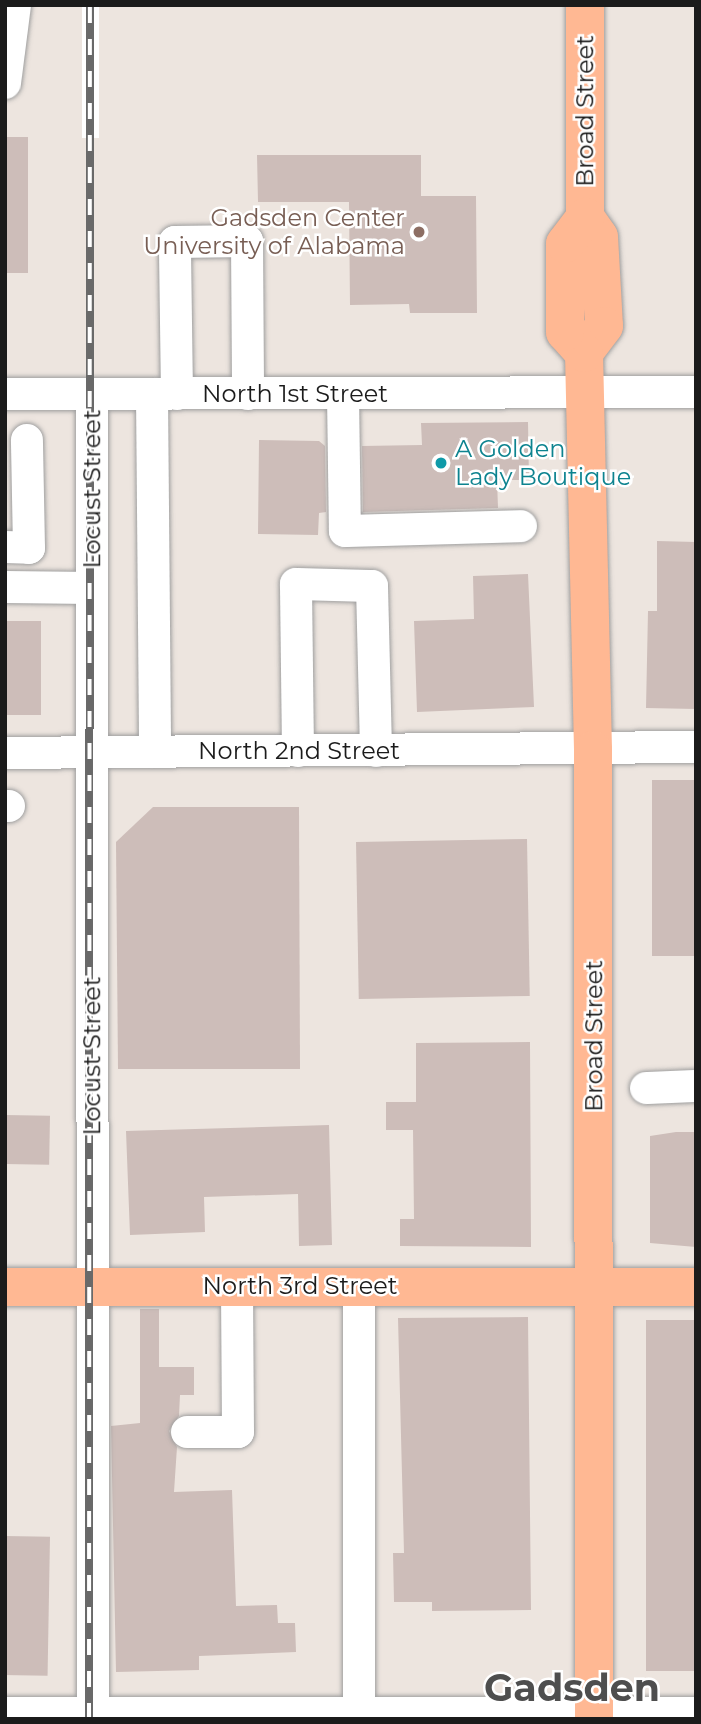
<!DOCTYPE html>
<html>
<head>
<meta charset="utf-8">
<style>
  body { margin:0 }
  #map { position:relative; width:701px; height:1724px; overflow:hidden; background:#ede5df; font-family:Montserrat,sans-serif }
  div>[style] { position:absolute }
  [style*='--x'] { left:calc(var(--x)*1px); top:calc(var(--y)*1px); width:calc(var(--w)*1px); rotate:calc(var(--a)*1deg) }
  .pier>* { inset:0; background:#fff; transform-origin:0 0 }
  .building>* { inset:0; background:#cdbdb9; transform-origin:0 0 }
  .roads { filter:drop-shadow(0 0 2px #9f9f9f) drop-shadow(0 0 2px #9f9f9f) }
  .minor>* { height:32px; margin:-16px; padding:0 16px; transform-origin:16px; border-radius:16px; background:#fff }
  .major>* { height:38px; margin:-19px; padding:0 19px; transform-origin:19px; border-radius:19px; background:#ffb893 }
  .rail>* { height:8px; margin-top:-4px; transform-origin:0; background:repeating-linear-gradient(90deg,#fff 0 16px,#696969 0 32px); box-sizing:border-box; border-block:2px solid #696969 }
  .dots>* { width:19px; height:19px; translate:-50% -50%; box-sizing:border-box; border:4px solid #fff; border-radius:50% }
  span { translate:-50% -50%; white-space:nowrap; text-align:center; line-height:1.15; -webkit-text-stroke:5px #fff; paint-order:stroke }
  .street-label { font-size:24px; color:#1b1b1b }
  .education-label { font-size:24px; color:#785e54 }
  .right { translate:-100% -50%; text-align:right }
  .culture-label { font-size:24px; color:#0d838f }
  .left { translate:0 -50%; text-align:left }
  .town-label { font-size:38px; color:#4e4e4e; font-weight:700 }
  .frame { position:absolute; inset:0; border:7px solid #1b1b1b; pointer-events:none }
</style>
</head>
<body>
<div id="map">
  <div class="pier">
    <i style="left:82px;top:5px;width:17px;height:133px"></i>
  </div>
  <div class="building">
    <i style="left:5px;top:137px;width:23px;height:136px"></i>
    <i style="clip-path:polygon(257px 155px,421px 155px,421px 196px,476px 196px,477px 313px,410px 313px,409px 304px,350px 305px,349px 202px,258px 202px)"></i>
    <i style="clip-path:polygon(528px 422px,529px 480px,497px 480px,498px 508px,363px 512px,362px 446px,422px 445px,421px 423px)"></i>
    <i style="clip-path:polygon(259px 440px,319px 441px,325px 446px,326px 512px,319px 513px,318px 535px,258px 534px)"></i>
    <i style="clip-path:polygon(657px 541px,696px 542px,696px 709px,646px 708px,648px 611px,657px 611px)"></i>
    <i style="clip-path:polygon(528px 574px,534px 707px,417px 712px,414px 621px,474px 619px,473px 576px)"></i>
    <i style="left:5px;top:621px;width:36px;height:94px"></i>
    <i style="left:652px;top:780px;width:44px;height:176px"></i>
    <i style="clip-path:polygon(153px 807px,299px 807px,300px 1069px,118px 1069px,116px 842px)"></i>
    <i style="left:527px;top:839px;width:157px;height:171px;rotate:89deg"></i>
    <i style="clip-path:polygon(530px 1042px,531px 1247px,400px 1246px,400px 1219px,414px 1219px,413px 1130px,386px 1130px,386px 1102px,416px 1102px,416px 1043px)"></i>
    <i style="left:5px;top:1115px;width:45px;height:49px;rotate:1deg"></i>
    <i style="clip-path:polygon(329px 1125px,332px 1245px,299px 1246px,298px 1194px,204px 1197px,205px 1232px,130px 1235px,126px 1131px)"></i>
    <i style="clip-path:polygon(676px 1132px,696px 1132px,696px 1247px,650px 1243px,650px 1136px)"></i>
    <i style="clip-path:polygon(140px 1309px,159px 1309px,159px 1367px,194px 1367px,194px 1395px,180px 1395px,179px 1416px,169px 1431px,177px 1447px,174px 1492px,232px 1490px,236px 1606px,277px 1605px,278px 1623px,295px 1623px,296px 1652px,199px 1656px,199px 1670px,116px 1672px,111px 1426px,140px 1423px)"></i>
    <i style="clip-path:polygon(528px 1317px,531px 1610px,432px 1611px,432px 1602px,394px 1602px,393px 1553px,404px 1553px,398px 1318px)"></i>
    <i style="left:646px;top:1320px;width:50px;height:351px"></i>
    <i style="left:5px;top:1536px;width:45px;height:139px;rotate:1deg"></i>
  </div>
  <div class="roads">
    <div class="minor">
      <i style="--x:5;--y:83;--w:79;--a:-82.7"></i>
      <i style="--x:5;--y:394;--w:691;--a:-0.17"></i>
      <i style="--x:92;--y:394;--w:1325;--a:89.96"></i>
      <i style="--x:152;--y:394;--w:358;--a:89.5"></i>
      <i style="--x:177;--y:394;--w:152;--a:-90.8"></i>
      <i style="--x:175;--y:242;--w:72;--a:-0.8"></i>
      <i style="--x:247;--y:241;--w:153;--a:89.6"></i>
      <i style="--x:343;--y:395;--w:136;--a:89.2"></i>
      <i style="--x:345;--y:531;--w:176;--a:-1.6"></i>
      <i style="--x:5;--y:547;--w:24;--a:2"></i>
      <i style="--x:29;--y:548;--w:108;--a:-91.1"></i>
      <i style="--x:5;--y:587;--w:87;--a:0.7"></i>
      <i style="--x:298;--y:751;--w:167;--a:-90.7"></i>
      <i style="--x:296;--y:584;--w:76;--a:1.5"></i>
      <i style="--x:372;--y:586;--w:165;--a:88.6"></i>
      <i style="--x:5;--y:753;--w:691;--a:-0.5"></i>
      <i style="--x:5;--y:806;--w:4;--a:0"></i>
      <i style="--x:646;--y:1088;--w:50;--a:-2.3"></i>
      <i style="--x:359;--y:1285;--w:429;--a:90"></i>
      <i style="--x:187;--y:1432;--w:51;--a:0"></i>
      <i style="--x:238;--y:1432;--w:146;--a:-90.4"></i>
      <i style="--x:5;--y:1713;--w:691;--a:0"></i>
    </div>
    <div class="major">
      <i style="--x:585;--y:5;--w:212;--a:90"></i>
      <i style="--x:585;--y:217;--w:24;--a:55"></i>
      <i style="--x:599;--y:237;--w:89;--a:86.8"></i>
      <i style="--x:604;--y:326;--w:34;--a:127"></i>
      <i style="--x:584;--y:353;--w:397;--a:88.7"></i>
      <i style="--x:593;--y:750;--w:969;--a:89.94"></i>
      <i style="--x:584;--y:353;--w:28;--a:-132"></i>
      <i style="--x:565;--y:332;--w:88;--a:-90"></i>
      <i style="--x:565;--y:244;--w:34;--a:-53"></i>
      <i style="--x:5;--y:1287;--w:691;--a:0"></i>
    </div>
  </div>
  <div class="rail">
    <i style="--x:89;--y:1719;--w:1714;--a:-89.97"></i>
  </div>
  <div class="dots">
    <i style="left:419px;top:232px;background:#8d6e63"></i>
    <i style="left:441px;top:463px;background:#0f9aa8"></i>
  </div>
  <div class="street-label">
    <span style="left:585px;top:111px;rotate:-90deg">Broad Street</span>
    <span style="left:295px;top:394px">North 1st Street</span>
    <span style="left:92px;top:489px;rotate:-90deg">Locust Street</span>
    <span style="left:299px;top:751px">North 2nd Street</span>
    <span style="left:594px;top:1036px;rotate:-90deg">Broad Street</span>
    <span style="left:92px;top:1056px;rotate:-90deg">Locust Street</span>
    <span style="left:300px;top:1286px">North 3rd Street</span>
  </div>
  <div class="education-label">
    <span class="right" style="left:405px;top:232px">Gadsden Center<br>University of Alabama</span>
  </div>
  <div class="culture-label">
    <span class="left" style="left:455px;top:463px">A Golden<br>Lady Boutique</span>
  </div>
  <div class="town-label">
    <span style="left:572px;top:1688px">Gadsden</span>
  </div>
  <div class="frame"></div>
</div>
</body>
</html>
